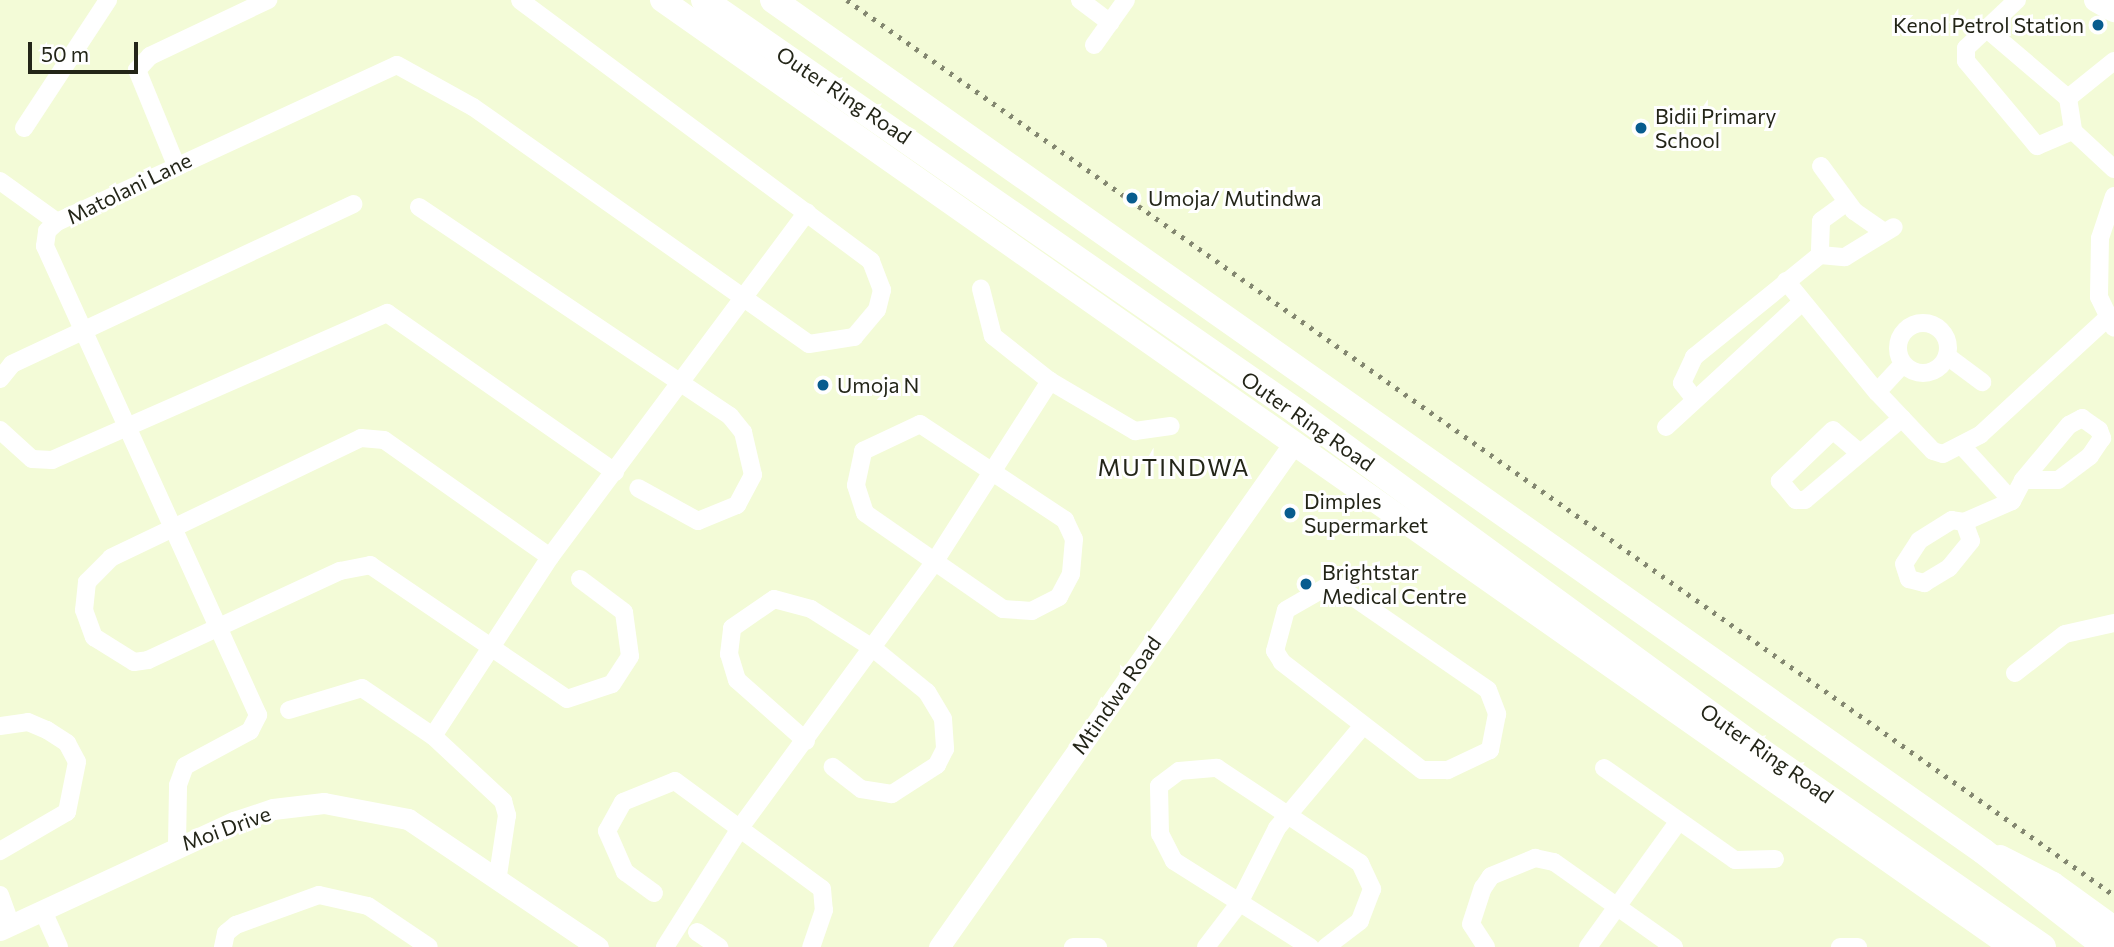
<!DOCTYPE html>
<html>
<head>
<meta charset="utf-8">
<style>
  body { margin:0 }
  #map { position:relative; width:2114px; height:947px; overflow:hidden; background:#f3fbd7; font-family:Commissioner,sans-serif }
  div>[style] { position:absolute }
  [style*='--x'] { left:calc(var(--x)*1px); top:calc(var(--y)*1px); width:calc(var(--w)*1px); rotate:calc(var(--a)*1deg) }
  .minor>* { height:18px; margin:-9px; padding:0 9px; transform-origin:9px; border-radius:9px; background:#fff }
  .minor>.ring { margin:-9px; padding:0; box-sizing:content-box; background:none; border:18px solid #fff; border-radius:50% }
  .tertiary>* { height:21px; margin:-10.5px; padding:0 10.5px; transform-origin:10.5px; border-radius:10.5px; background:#fff }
  .secondary>* { height:24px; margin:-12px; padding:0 12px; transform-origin:12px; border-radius:12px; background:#fff }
  .primary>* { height:26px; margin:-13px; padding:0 13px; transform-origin:13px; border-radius:13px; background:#fff }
  .rail>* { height:4.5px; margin-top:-2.25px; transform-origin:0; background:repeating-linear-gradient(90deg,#838770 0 3.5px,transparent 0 10.5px) }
  .dots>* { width:19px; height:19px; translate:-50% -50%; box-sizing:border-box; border:4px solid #fff; border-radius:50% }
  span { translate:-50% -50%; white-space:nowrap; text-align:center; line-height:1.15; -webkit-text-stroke:6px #fff; paint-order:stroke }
  .poi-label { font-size:21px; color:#232518 }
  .right { translate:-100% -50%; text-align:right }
  .left { translate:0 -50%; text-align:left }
  .street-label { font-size:21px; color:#232518 }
  .quarter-label { font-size:24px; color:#232518; letter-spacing:2px }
  .scale { position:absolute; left:28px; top:42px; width:110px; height:32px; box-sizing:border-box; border:4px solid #232518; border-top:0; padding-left:9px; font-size:21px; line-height:24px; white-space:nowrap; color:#232518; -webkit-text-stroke:5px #fff; paint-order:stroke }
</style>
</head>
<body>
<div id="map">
  <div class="minor">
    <i style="--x:1080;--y:0;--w:38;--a:37"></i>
    <i style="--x:2017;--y:0;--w:70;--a:136.7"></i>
    <i style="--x:1966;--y:48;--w:13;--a:90"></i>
    <i style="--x:1966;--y:61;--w:111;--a:50.1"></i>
    <i style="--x:2037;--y:146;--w:39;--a:-23"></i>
    <i style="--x:1988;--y:30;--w:105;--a:40.4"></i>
    <i style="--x:2068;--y:98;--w:33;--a:81"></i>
    <i style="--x:2073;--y:131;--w:56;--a:42.8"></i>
    <i style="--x:1094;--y:45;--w:55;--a:-54.6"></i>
    <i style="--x:2068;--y:98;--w:59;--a:-38.8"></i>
    <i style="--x:24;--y:128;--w:153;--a:-56.7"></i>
    <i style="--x:176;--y:165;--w:103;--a:-112.3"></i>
    <i style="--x:137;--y:70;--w:19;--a:-47"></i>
    <i style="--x:150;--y:56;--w:131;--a:-25.4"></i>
    <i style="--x:1821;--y:166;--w:56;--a:53.7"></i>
    <i style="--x:1854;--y:211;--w:33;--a:35"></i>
    <i style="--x:0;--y:181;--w:70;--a:35.7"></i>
    <i style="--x:2114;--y:196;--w:44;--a:108.4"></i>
    <i style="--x:2100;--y:238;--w:59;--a:91"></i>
    <i style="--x:2099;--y:297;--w:34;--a:64"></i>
    <i style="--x:1847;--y:202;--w:32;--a:144"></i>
    <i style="--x:1821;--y:221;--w:34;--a:92"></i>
    <i style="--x:1820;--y:255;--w:25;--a:5"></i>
    <i style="--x:1845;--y:257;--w:57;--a:-31.5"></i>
    <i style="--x:419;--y:207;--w:375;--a:33.9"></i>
    <i style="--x:730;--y:416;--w:21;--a:51"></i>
    <i style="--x:743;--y:432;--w:44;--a:76.9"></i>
    <i style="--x:753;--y:475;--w:34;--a:118"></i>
    <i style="--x:737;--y:505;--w:42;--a:157.7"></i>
    <i style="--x:698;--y:521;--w:68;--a:-151.2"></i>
    <i style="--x:1786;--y:281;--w:144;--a:50.7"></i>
    <i style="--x:1877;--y:392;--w:81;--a:46.5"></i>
    <i style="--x:1933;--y:451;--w:10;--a:17"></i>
    <i style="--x:1943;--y:454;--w:42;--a:-27.2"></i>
    <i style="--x:1980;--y:435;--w:171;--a:-42.6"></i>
    <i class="ring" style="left:1898px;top:323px;width:32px;height:32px"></i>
    <i style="--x:1947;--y:356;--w:44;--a:36.6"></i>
    <i style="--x:0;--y:379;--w:19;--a:-51"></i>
    <i style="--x:12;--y:364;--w:377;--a:-25.1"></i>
    <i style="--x:1050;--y:381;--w:99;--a:30.5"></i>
    <i style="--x:1135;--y:431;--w:36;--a:-8"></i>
    <i style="--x:1877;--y:392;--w:38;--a:-47"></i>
    <i style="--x:1693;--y:397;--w:18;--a:-128"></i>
    <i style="--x:1682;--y:383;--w:29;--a:-65"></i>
    <i style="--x:1694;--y:357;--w:162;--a:-39"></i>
    <i style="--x:920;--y:424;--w:174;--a:33.5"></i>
    <i style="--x:1065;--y:520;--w:21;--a:65"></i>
    <i style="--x:1074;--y:539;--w:35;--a:95"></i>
    <i style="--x:1071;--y:574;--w:26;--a:118"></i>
    <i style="--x:1059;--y:597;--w:30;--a:153"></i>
    <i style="--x:1032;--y:611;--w:29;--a:-176"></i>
    <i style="--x:1003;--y:609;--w:168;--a:-145.2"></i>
    <i style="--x:865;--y:513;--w:29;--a:-108"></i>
    <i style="--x:856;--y:485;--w:35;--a:-78"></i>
    <i style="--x:863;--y:451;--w:63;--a:-25.3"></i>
    <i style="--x:1666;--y:427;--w:185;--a:-42.6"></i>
    <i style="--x:0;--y:430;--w:43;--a:42.2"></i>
    <i style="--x:32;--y:459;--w:20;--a:3"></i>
    <i style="--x:52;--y:460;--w:366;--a:-23.7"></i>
    <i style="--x:387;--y:313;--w:278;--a:34.9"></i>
    <i style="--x:1963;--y:447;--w:73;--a:47.8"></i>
    <i style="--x:1860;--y:453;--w:35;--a:-140"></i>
    <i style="--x:1833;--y:430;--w:74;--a:136.1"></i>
    <i style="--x:1780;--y:481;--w:25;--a:50"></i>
    <i style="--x:1796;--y:500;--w:9;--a:0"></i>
    <i style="--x:1805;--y:500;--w:127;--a:-40.2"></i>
    <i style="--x:1964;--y:522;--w:12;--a:-171"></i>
    <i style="--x:1952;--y:520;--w:39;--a:148"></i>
    <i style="--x:1919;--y:541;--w:27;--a:123"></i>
    <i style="--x:1904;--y:564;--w:16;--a:72"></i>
    <i style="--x:1909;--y:579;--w:16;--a:15"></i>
    <i style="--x:1924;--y:583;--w:29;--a:-31"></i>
    <i style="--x:1949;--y:568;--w:35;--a:-51"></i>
    <i style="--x:1971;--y:541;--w:20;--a:-110"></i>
    <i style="--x:1964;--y:522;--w:52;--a:-23.6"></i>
    <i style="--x:2012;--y:501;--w:24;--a:-62"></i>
    <i style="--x:2023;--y:480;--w:72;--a:-50.1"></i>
    <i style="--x:2069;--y:425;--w:15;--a:-28"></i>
    <i style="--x:2082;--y:418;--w:21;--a:35"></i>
    <i style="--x:2099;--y:430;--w:9;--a:69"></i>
    <i style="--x:2102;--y:438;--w:22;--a:124"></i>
    <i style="--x:2090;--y:456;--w:40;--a:143"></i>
    <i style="--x:2058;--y:480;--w:35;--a:180"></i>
    <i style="--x:550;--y:557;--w:203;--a:-144.8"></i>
    <i style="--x:384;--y:440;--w:23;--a:-175"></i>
    <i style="--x:361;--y:438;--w:277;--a:154.4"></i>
    <i style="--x:111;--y:558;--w:34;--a:135"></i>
    <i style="--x:87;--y:582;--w:28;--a:96"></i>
    <i style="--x:84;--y:610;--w:29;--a:70"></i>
    <i style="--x:94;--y:637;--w:47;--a:32"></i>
    <i style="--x:134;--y:662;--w:14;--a:-8"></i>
    <i style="--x:148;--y:660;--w:212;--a:-24.9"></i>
    <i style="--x:340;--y:571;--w:31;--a:-11"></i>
    <i style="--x:370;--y:565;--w:238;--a:34.2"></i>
    <i style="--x:567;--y:699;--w:47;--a:-18.4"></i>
    <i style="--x:612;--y:684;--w:33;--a:-57"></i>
    <i style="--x:630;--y:656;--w:44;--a:-97.8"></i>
    <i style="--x:624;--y:612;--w:55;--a:-143.1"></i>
    <i style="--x:1333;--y:583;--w:188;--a:34.6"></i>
    <i style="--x:1488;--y:690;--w:26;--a:69"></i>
    <i style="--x:1497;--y:714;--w:37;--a:101"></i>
    <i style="--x:1490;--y:750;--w:47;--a:154.5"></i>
    <i style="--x:1448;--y:770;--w:26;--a:180"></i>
    <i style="--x:1422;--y:770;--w:177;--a:-142.4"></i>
    <i style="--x:1282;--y:662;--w:13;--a:-122"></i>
    <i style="--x:1275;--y:651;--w:42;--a:-75"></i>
    <i style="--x:1286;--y:610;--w:54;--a:-29.9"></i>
    <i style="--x:2015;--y:673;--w:63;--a:-38"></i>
    <i style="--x:2065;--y:634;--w:50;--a:-12.7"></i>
    <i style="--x:289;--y:710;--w:76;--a:-16.8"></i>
    <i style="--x:362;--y:688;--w:86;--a:34.1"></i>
    <i style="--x:433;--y:736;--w:96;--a:42.9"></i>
    <i style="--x:503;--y:801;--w:15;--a:74"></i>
    <i style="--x:507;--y:815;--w:61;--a:98.5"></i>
    <i style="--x:0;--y:726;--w:28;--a:-8"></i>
    <i style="--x:28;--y:722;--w:21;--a:23"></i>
    <i style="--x:47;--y:730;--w:24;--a:33"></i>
    <i style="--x:67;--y:743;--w:21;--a:62"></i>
    <i style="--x:77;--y:762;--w:51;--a:101.3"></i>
    <i style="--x:67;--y:812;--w:78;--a:149.8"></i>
    <i style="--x:433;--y:736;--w:214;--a:-56.8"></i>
    <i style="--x:550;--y:557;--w:430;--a:-53.3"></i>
    <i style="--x:806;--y:741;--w:92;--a:-138.5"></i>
    <i style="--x:737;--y:680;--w:27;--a:-107"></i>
    <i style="--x:729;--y:654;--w:26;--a:-83"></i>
    <i style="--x:732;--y:628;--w:51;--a:-34.6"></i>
    <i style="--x:774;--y:599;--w:38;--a:15"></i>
    <i style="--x:811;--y:609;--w:75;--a:32.4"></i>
    <i style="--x:874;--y:649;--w:68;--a:39.1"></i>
    <i style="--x:927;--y:692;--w:31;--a:59"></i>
    <i style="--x:943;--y:719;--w:30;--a:86"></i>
    <i style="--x:945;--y:749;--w:18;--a:117"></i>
    <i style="--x:937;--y:765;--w:54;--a:147.2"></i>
    <i style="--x:892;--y:794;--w:31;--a:-171"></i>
    <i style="--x:861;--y:789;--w:36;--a:-142"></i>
    <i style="--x:1604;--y:768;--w:160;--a:35.1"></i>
    <i style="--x:1735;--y:860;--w:40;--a:-1.4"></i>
    <i style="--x:177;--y:845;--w:60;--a:-89"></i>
    <i style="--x:178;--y:785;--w:20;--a:-70"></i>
    <i style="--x:185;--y:766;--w:74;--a:-28.3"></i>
    <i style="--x:250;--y:731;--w:18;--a:-63"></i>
    <i style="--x:258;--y:715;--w:515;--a:-114.43"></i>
    <i style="--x:45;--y:246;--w:15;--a:-82"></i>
    <i style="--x:47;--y:231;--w:13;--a:-42"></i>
    <i style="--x:57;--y:222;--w:374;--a:-24.8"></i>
    <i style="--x:397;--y:65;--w:87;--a:28.9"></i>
    <i style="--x:473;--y:107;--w:411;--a:35.2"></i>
    <i style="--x:809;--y:344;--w:46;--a:-8.8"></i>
    <i style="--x:854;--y:337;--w:35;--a:-50"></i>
    <i style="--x:877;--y:310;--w:21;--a:-76"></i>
    <i style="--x:882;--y:290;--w:31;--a:-111"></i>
    <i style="--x:871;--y:261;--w:437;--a:-143.4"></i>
    <i style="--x:654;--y:893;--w:36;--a:-144"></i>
    <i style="--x:625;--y:872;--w:45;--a:-113.7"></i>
    <i style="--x:607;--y:831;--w:33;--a:-61"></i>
    <i style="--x:623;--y:802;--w:56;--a:-22"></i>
    <i style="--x:675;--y:781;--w:182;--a:36.3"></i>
    <i style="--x:822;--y:889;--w:21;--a:85"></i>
    <i style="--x:824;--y:910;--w:39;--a:109"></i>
    <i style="--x:0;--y:895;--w:32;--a:70"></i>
    <i style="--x:43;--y:911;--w:39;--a:66"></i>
    <i style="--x:697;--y:932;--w:27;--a:34"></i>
    <i style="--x:223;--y:947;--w:14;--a:-78"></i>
    <i style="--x:226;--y:933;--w:13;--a:-39"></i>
    <i style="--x:236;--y:925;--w:88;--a:-19.9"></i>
    <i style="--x:319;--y:895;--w:50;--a:12.7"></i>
    <i style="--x:368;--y:906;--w:73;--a:33.9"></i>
    <i style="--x:665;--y:947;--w:144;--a:-57.7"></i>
    <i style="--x:742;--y:825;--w:327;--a:-53.8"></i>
    <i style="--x:935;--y:561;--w:214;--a:-57.4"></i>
    <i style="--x:1050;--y:381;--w:73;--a:-141.7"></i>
    <i style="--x:993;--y:336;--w:49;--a:-104.3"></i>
    <i style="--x:1073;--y:947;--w:25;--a:0"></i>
    <i style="--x:1206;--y:947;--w:53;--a:-52.7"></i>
    <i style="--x:1238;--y:905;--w:86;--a:-63.1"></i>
    <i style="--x:1277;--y:828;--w:131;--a:-50"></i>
    <i style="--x:1310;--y:947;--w:161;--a:-147.7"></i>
    <i style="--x:1174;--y:861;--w:30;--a:-117"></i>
    <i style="--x:1160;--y:834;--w:48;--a:-91.2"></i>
    <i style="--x:1159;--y:786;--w:25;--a:-37"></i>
    <i style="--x:1179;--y:771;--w:38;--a:-5"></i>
    <i style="--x:1217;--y:768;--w:172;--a:33.6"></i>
    <i style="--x:1360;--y:863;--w:29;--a:65"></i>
    <i style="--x:1372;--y:889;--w:34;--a:111"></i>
    <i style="--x:1360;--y:921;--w:43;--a:142.6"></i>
    <i style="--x:1486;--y:947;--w:27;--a:-123"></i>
    <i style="--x:1471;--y:924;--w:38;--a:-72"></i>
    <i style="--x:1483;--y:888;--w:14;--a:-56"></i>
    <i style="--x:1491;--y:876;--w:48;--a:-22.2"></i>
    <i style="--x:1535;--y:858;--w:19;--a:12"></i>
    <i style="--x:1554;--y:862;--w:147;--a:35.3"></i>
    <i style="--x:1588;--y:947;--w:154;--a:-54.2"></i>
    <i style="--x:1840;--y:947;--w:18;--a:0"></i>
  </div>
  <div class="tertiary">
    <i style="--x:0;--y:930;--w:258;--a:-24.8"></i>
    <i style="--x:234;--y:822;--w:41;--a:-18.4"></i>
    <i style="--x:273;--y:809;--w:51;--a:-6.7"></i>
    <i style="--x:324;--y:803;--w:86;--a:10.8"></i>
    <i style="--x:408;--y:819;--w:229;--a:34"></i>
    <i style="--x:939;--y:947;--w:616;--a:-54.84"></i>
  </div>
  <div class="secondary">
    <i style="--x:662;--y:0;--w:1649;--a:35.05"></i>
    <i style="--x:2096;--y:0;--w:21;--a:29"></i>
    <i style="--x:2000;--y:857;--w:59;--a:27"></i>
    <i style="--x:2053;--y:884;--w:75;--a:35.8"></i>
  </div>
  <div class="primary">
    <i style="--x:704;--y:0;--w:721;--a:34.77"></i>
    <i style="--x:1296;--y:411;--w:572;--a:36.19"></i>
    <i style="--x:1758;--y:749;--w:347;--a:34.8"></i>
    <i style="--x:773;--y:0;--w:1479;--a:35.12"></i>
    <i style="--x:1983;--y:851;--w:156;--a:38"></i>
  </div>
  <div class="rail">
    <i style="--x:847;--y:0;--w:1551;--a:35.24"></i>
  </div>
  <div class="dots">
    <i style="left:2098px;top:25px;background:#085c8e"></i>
    <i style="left:1641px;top:128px;background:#085c8e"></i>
    <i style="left:1132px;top:198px;background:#085c8e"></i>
    <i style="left:823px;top:385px;background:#085c8e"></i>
    <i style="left:1290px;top:513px;background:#085c8e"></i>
    <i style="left:1306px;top:584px;background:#085c8e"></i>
  </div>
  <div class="poi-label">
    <span class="right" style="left:2084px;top:25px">Kenol Petrol Station</span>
    <span class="left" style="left:1655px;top:128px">Bidii Primary<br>School</span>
    <span class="left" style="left:1148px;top:198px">Umoja/ Mutindwa</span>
    <span class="left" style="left:837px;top:385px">Umoja N</span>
    <span class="left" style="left:1304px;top:513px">Dimples<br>Supermarket</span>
    <span class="left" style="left:1322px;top:584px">Brightstar<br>Medical Centre</span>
  </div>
  <div class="street-label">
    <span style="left:844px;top:95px;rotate:34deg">Outer Ring Road</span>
    <span style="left:129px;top:188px;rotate:-26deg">Matolani Lane</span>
    <span style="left:1308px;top:421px;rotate:35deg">Outer Ring Road</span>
    <span style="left:1116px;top:695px;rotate:-55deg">Mtindwa Road</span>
    <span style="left:1767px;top:753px;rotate:35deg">Outer Ring Road</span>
    <span style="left:226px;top:828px;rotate:-20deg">Moi Drive</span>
  </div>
  <div class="quarter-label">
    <span style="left:1174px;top:467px">MUTINDWA</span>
  </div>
  <div class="scale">50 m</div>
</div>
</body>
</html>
